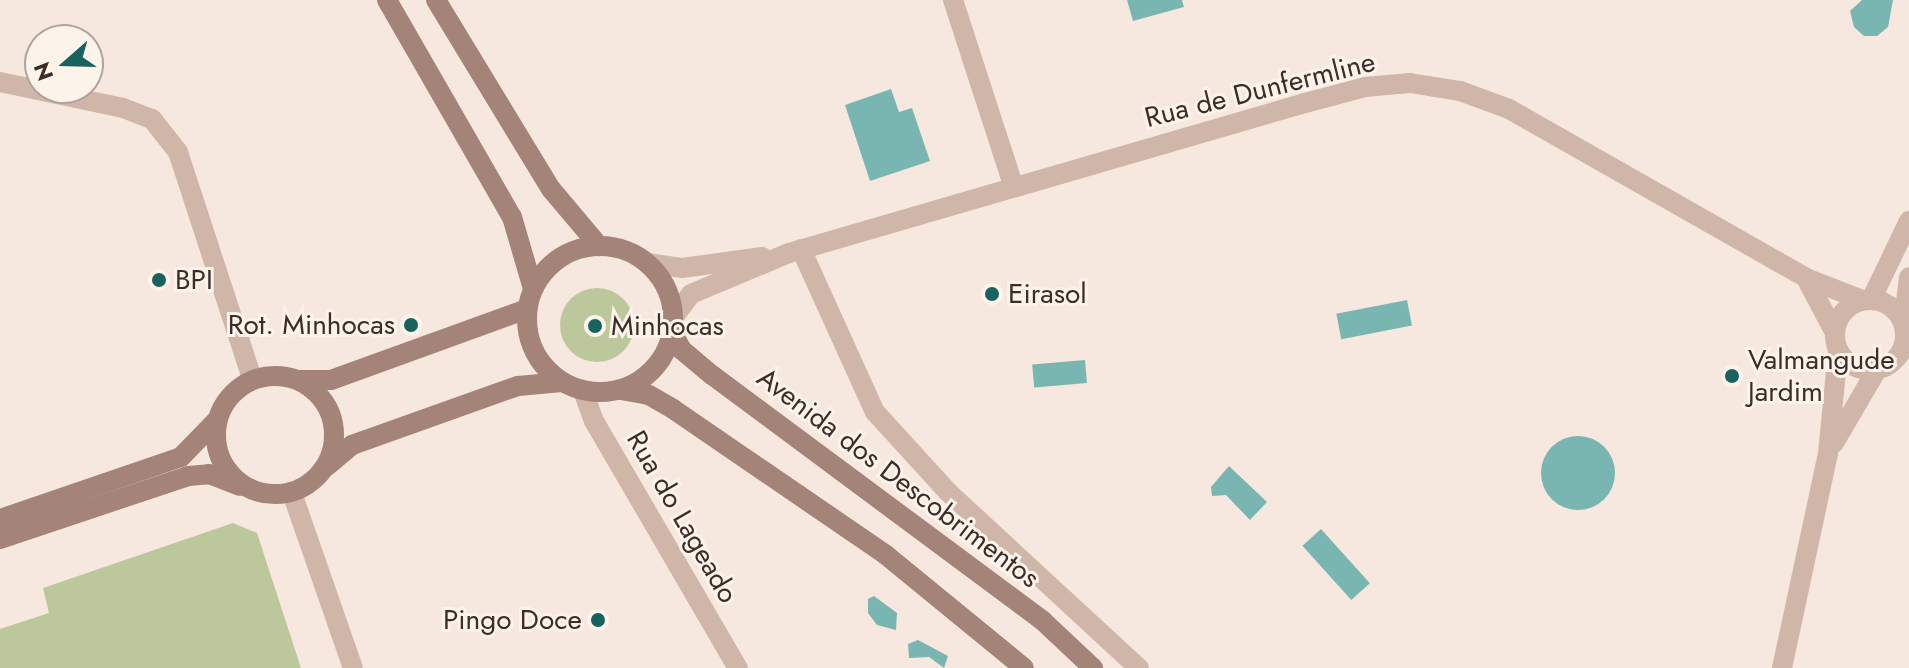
<!DOCTYPE html>
<html>
<head>
<meta charset="utf-8">
<style>
  body { margin:0 }
  #map { position:relative; width:1909px; height:668px; overflow:hidden; background:#f6e8de; font-family:Jost,sans-serif }
  div>[style] { position:absolute }
  [style*='--x'] { left:calc(var(--x)*1px); top:calc(var(--y)*1px); width:calc(var(--w)*1px); rotate:calc(var(--a)*1deg) }
  .green>* { inset:0; background:#bdc79c }
  .round { border-radius:50% }
  .water>* { inset:0; background:#79b6b2; transform-origin:0 0 }
  .minor>* { height:20px; margin:-10px; padding:0 10px; transform-origin:10px; border-radius:10px; background:#d0b6a8 }
  .tertiary>* { height:20px; margin:-10px; padding:0 10px; transform-origin:10px; border-radius:10px; background:#d0b6a8 }
  .tertiary>.ring { margin:-10px; padding:0; box-sizing:content-box; background:none; border:20px solid #d0b6a8; border-radius:50% }
  .secondary>* { height:20px; margin:-10px; padding:0 10px; transform-origin:10px; border-radius:10px; background:#a48379 }
  .secondary>.ring { margin:-10px; padding:0; box-sizing:content-box; background:none; border:20px solid #a48379; border-radius:50% }
  .dots>* { width:22px; height:22px; translate:-50% -50%; box-sizing:border-box; border:4px solid #fcf3eb; border-radius:50% }
  span { translate:-50% -50%; white-space:nowrap; text-align:center; line-height:1.15; -webkit-text-stroke:6px #fcf3eb; paint-order:stroke }
  .street-label { font-size:28px; color:#3c2d29 }
  .poi-label { font-size:28px; color:#3c2d29 }
  .left { translate:0 -50%; text-align:left }
  .right { translate:-100% -50%; text-align:right }
  .north { position:absolute; left:24px; top:24px; width:80px; height:80px; box-sizing:border-box; background:#fcf3eb; border:2px solid #afa49d; border-radius:50%; rotate:250deg; font-size:22px; font-weight:700; line-height:32px; text-align:center; color:#3c2d29 }
  .north::after { content:''; display:block; margin:auto; width:28px; height:36px; background:#19635f; clip-path:polygon(50% 0,100% 100%,50% 72%,0 100%) }
</style>
</head>
<body>
<div id="map">
  <div class="green">
    <i class="round" style="left:560px;top:288px;width:74px;height:74px"></i>
    <i style="clip-path:polygon(233px 523px,257px 533px,301px 668px,0 668px,0 629px,49px 613px,43px 588px)"></i>
  </div>
  <div class="water">
    <i style="clip-path:polygon(1127px 0,1182px 0,1184px 7px,1133px 21px)"></i>
    <i style="clip-path:polygon(1862px 0,1893px 0,1888px 27px,1877px 36px,1864px 36px,1854px 27px,1850px 11px)"></i>
    <i style="clip-path:polygon(891px 89px,899px 112px,912px 108px,930px 161px,870px 181px,845px 105px)"></i>
    <i style="left:1407px;top:300px;width:26px;height:72px;rotate:79deg"></i>
    <i style="left:1085px;top:360px;width:23px;height:53px;rotate:85deg"></i>
    <i class="round" style="left:1541px;top:436px;width:74px;height:74px"></i>
    <i style="clip-path:polygon(1229px 466px,1267px 502px,1250px 520px,1226px 495px,1212px 496px,1211px 487px)"></i>
    <i style="left:1321px;top:529px;width:73px;height:25px;rotate:48deg"></i>
    <i style="clip-path:polygon(874px 596px,897px 613px,896px 630px,877px 625px,868px 613px,868px 599px)"></i>
    <i style="clip-path:polygon(918px 640px,948px 656px,944px 668px,929px 657px,909px 658px,908px 644px)"></i>
  </div>
  <div class="minor">
    <i style="--x:953;--y:0;--w:194;--a:72"></i>
    <i style="--x:0;--y:82;--w:126;--a:11.9"></i>
    <i style="--x:123;--y:108;--w:31;--a:21"></i>
    <i style="--x:152;--y:119;--w:42;--a:51.8"></i>
    <i style="--x:178;--y:152;--w:239;--a:71.9"></i>
    <i style="--x:801;--y:249;--w:179;--a:65.6"></i>
    <i style="--x:875;--y:412;--w:108;--a:47.6"></i>
    <i style="--x:948;--y:492;--w:260;--a:42.7"></i>
    <i style="--x:583;--y:391;--w:32;--a:70"></i>
    <i style="--x:594;--y:421;--w:286;--a:59.8"></i>
    <i style="--x:292;--y:493;--w:185;--a:70.8"></i>
  </div>
  <div class="tertiary">
    <i style="--x:647;--y:263;--w:35;--a:8"></i>
    <i style="--x:682;--y:268;--w:81;--a:-7.8"></i>
    <i style="--x:1806;--y:278;--w:60;--a:62.2"></i>
    <i class="ring" style="left:1835px;top:300px;width:50px;height:50px"></i>
    <i style="--x:1871;--y:300;--w:88;--a:-64.3"></i>
    <i style="--x:673;--y:318;--w:30;--a:-53"></i>
    <i style="--x:691;--y:294;--w:106;--a:-22.7"></i>
    <i style="--x:789;--y:253;--w:537;--a:-16.21"></i>
    <i style="--x:1305;--y:103;--w:62;--a:-14.9"></i>
    <i style="--x:1365;--y:87;--w:45;--a:-5.1"></i>
    <i style="--x:1410;--y:83;--w:51;--a:9.1"></i>
    <i style="--x:1460;--y:91;--w:52;--a:20.2"></i>
    <i style="--x:1509;--y:109;--w:342;--a:29.6"></i>
    <i style="--x:1806;--y:278;--w:60;--a:21.4"></i>
    <i style="--x:1904;--y:319;--w:42;--a:-83.2"></i>
    <i style="--x:1834;--y:443;--w:83;--a:-59.7"></i>
    <i style="--x:1782;--y:668;--w:219;--a:-77.9"></i>
    <i style="--x:1828;--y:454;--w:104;--a:-84.5"></i>
  </div>
  <div class="secondary">
    <i style="--x:387;--y:0;--w:250;--a:60.1"></i>
    <i style="--x:512;--y:217;--w:75;--a:73.7"></i>
    <i style="--x:436;--y:0;--w:221;--a:58.7"></i>
    <i style="--x:551;--y:189;--w:75;--a:49.9"></i>
    <i class="ring" style="left:527px;top:246px;width:126px;height:126px"></i>
    <i style="--x:672;--y:332;--w:21;--a:61"></i>
    <i style="--x:682;--y:350;--w:39;--a:40"></i>
    <i style="--x:712;--y:375;--w:412;--a:36.6"></i>
    <i style="--x:1043;--y:621;--w:69;--a:43.2"></i>
    <i class="ring" style="left:216px;top:376px;width:98px;height:98px"></i>
    <i style="--x:300;--y:380;--w:31;--a:0"></i>
    <i style="--x:331;--y:380;--w:208;--a:-19.9"></i>
    <i style="--x:621;--y:390;--w:28;--a:10"></i>
    <i style="--x:649;--y:395;--w:28;--a:30"></i>
    <i style="--x:673;--y:409;--w:258;--a:34.4"></i>
    <i style="--x:886;--y:555;--w:178;--a:39.3"></i>
    <i style="--x:327;--y:466;--w:33;--a:-40"></i>
    <i style="--x:352;--y:445;--w:176;--a:-19.6"></i>
    <i style="--x:518;--y:386;--w:44;--a:-5.2"></i>
    <i style="--x:0;--y:519;--w:191;--a:-18.9"></i>
    <i style="--x:181;--y:457;--w:52;--a:-45.8"></i>
    <i style="--x:0;--y:539;--w:198;--a:-18.5"></i>
    <i style="--x:188;--y:476;--w:21;--a:-5"></i>
    <i style="--x:209;--y:474;--w:33;--a:21"></i>
  </div>
  <div class="dots">
    <i style="left:159px;top:280px;background:#19635f"></i>
    <i style="left:992px;top:294px;background:#19635f"></i>
    <i style="left:411px;top:325px;background:#19635f"></i>
    <i style="left:595px;top:326px;background:#19635f"></i>
    <i style="left:1732px;top:376px;background:#19635f"></i>
    <i style="left:598px;top:620px;background:#19635f"></i>
  </div>
  <div class="street-label">
    <span style="left:1260px;top:90px;rotate:-14deg">Rua de Dunfermline</span>
    <span style="left:898px;top:478px;rotate:37deg">Avenida dos Descobrimentos</span>
    <span style="left:682px;top:517px;rotate:60deg">Rua do Lageado</span>
  </div>
  <div class="poi-label">
    <span class="left" style="left:175px;top:280px">BPI</span>
    <span class="left" style="left:1008px;top:294px">Eirasol</span>
    <span class="right" style="left:395px;top:325px">Rot. Minhocas</span>
    <span class="left" style="left:611px;top:326px">Minhocas</span>
    <span class="left" style="left:1748px;top:376px">Valmangude<br>Jardim</span>
    <span class="right" style="left:582px;top:620px">Pingo Doce</span>
  </div>
  <div class="north">N</div>
</div>
</body>
</html>
